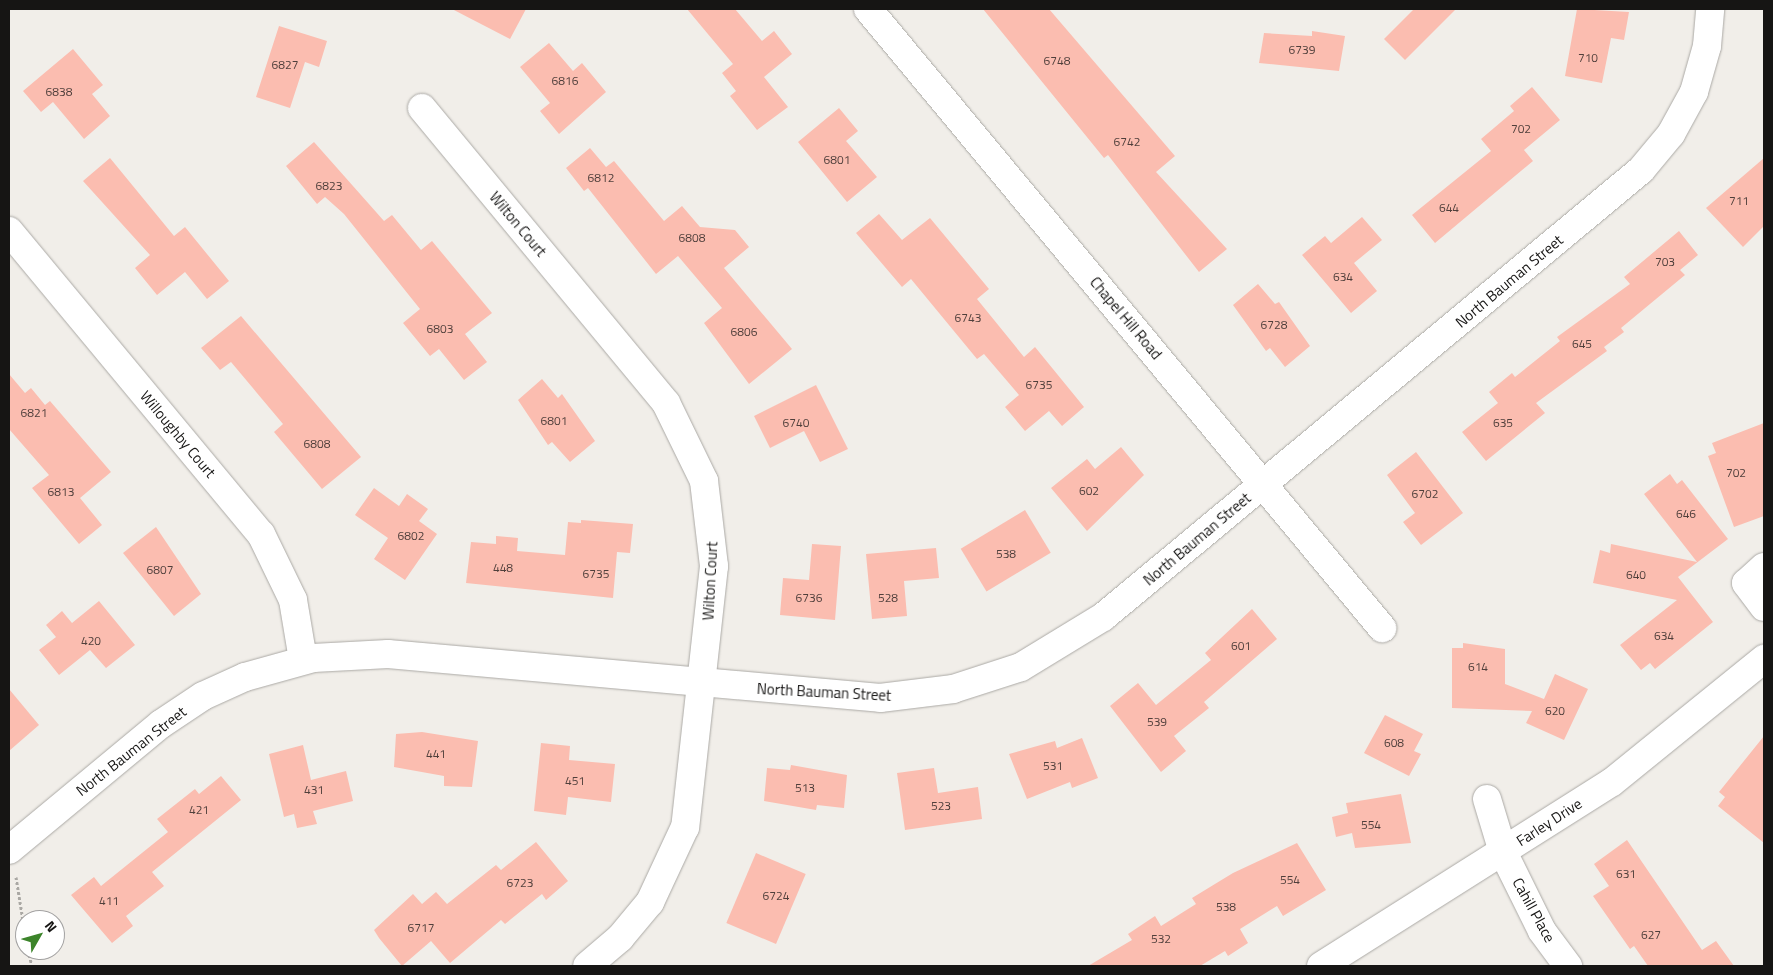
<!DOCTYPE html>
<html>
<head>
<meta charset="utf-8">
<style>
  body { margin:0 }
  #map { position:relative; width:1773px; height:975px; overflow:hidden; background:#f1eee9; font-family:"Titillium Web",sans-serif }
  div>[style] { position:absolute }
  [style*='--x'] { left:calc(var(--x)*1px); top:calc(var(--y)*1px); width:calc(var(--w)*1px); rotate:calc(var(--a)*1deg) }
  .building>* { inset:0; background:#fbbdb0; transform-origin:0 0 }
  .path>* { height:3px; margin-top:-1.5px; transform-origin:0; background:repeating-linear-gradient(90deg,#aaa8a4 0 2.5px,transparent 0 5px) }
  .roads { filter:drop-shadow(0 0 1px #aba9a5) drop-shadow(0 0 1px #aba9a5) }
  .minor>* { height:28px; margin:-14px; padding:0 14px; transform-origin:14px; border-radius:14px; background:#fff }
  span { translate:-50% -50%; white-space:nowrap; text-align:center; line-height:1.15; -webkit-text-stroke:4px #fff; paint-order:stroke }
  .number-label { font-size:12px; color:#4f3f3b }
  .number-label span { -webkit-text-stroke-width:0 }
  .street-label { font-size:15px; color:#161514 }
  .frame { position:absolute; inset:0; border:10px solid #161514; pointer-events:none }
  .north { position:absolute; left:15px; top:910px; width:50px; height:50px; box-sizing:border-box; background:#fff; border:1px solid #a2a1a1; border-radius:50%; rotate:52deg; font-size:14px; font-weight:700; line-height:20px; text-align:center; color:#161514 }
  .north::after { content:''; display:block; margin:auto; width:18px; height:22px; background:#3c842a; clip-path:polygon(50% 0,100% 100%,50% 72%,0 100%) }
</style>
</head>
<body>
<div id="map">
  <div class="building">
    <i style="clip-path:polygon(452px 9px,526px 9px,510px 39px)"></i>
    <i style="clip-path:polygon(687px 9px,735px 9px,762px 41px,774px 31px,792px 54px,764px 77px,788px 107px,757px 130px,730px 96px,736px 91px,722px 73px,733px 64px)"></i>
    <i style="clip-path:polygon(983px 9px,1049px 9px,1175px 156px,1156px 172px,1227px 249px,1199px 272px,1108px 155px,1104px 158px)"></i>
    <i style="clip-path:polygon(1414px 9px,1456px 9px,1405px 60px,1384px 39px)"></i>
    <i style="clip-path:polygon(1577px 9px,1629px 12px,1624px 40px,1611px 38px,1602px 83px,1565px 76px)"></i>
    <i style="clip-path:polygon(279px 26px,327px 41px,319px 67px,305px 62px,290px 108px,256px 97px)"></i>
    <i style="clip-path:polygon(1312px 31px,1345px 36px,1339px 71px,1259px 63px,1264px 33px,1312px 36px)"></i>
    <i style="clip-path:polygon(549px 43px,573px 71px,582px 63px,606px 92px,559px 134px,540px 111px,550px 103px,520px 67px)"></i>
    <i style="clip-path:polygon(73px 49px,103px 85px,92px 94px,110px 116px,84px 139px,53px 102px,41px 112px,23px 91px)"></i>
    <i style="clip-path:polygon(1532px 87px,1560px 120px,1524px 150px,1533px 161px,1435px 243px,1412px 215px,1491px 151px,1481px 139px,1514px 111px,1510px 106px)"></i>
    <i style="clip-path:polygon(839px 108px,858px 131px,846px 141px,877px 177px,847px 202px,798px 142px)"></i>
    <i style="clip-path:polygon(314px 142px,384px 221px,392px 215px,421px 250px,432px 241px,492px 313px,465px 334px,487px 362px,464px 380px,439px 349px,430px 356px,403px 323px,420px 309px,344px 214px,325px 197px,317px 204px,286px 166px)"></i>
    <i style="clip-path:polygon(590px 148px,606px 167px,614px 161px,664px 221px,682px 206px,700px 227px,735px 230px,749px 247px,724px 268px,792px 349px,749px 384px,704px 323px,722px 308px,678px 256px,656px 274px,588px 188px,584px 191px,566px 168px)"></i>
    <i style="clip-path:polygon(110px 158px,174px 236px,185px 227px,229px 281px,207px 299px,185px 272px,157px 295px,135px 268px,150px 255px,83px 181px)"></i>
    <i style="clip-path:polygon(1764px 158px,1764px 226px,1743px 247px,1706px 208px)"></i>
    <i style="clip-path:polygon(879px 214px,902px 240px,930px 218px,989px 289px,977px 299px,1024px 357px,1035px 347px,1084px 407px,1062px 426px,1049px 411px,1025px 431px,1005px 407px,1019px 395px,984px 354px,977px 359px,911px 279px,902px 287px,856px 233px)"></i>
    <i style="clip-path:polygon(1362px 217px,1382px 240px,1354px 263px,1377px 291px,1351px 313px,1302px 255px,1325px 236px,1331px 243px)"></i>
    <i style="clip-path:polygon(1679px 231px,1698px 255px,1680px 270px,1685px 275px,1621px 328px,1624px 332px,1604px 347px,1607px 351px,1536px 403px,1545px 413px,1486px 461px,1462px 432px,1498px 403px,1489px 392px,1512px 373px,1515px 377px,1560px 341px,1557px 337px,1630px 284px,1624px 277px)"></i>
    <i style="clip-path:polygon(1258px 284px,1275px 304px,1279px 302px,1310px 346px,1285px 367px,1270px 348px,1266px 351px,1233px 305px)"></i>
    <i style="clip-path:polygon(241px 316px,361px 457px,322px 489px,274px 432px,283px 424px,231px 362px,220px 370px,201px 348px)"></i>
    <i style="clip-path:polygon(9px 374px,25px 393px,31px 388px,45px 405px,50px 401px,111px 472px,80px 498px,102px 525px,79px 544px,32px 488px,49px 475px,9px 429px)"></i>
    <i style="clip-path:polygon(542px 379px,558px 398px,562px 394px,595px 441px,570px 462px,552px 442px,548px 445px,518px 400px)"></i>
    <i style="clip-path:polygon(816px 385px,848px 449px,820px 462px,804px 431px,770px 448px,754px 416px)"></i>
    <i style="clip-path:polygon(1764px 423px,1764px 516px,1734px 527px,1708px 456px,1716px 453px,1712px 443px)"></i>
    <i style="clip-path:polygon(1121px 447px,1144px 475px,1087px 531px,1051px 488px,1087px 459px,1095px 469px)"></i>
    <i style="clip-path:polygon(1416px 452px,1463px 513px,1421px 545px,1403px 522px,1415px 513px,1387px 475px)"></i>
    <i style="clip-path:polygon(1670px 474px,1677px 484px,1682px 480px,1728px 539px,1678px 577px,1713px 622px,1655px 669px,1650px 663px,1641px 670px,1620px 645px,1677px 600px,1593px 583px,1600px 550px,1610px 553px,1611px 544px,1697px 562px,1644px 494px)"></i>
    <i style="clip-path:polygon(374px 488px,399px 506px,407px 494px,428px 509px,419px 521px,437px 534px,405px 580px,374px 559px,388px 538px,355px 515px)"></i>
    <i style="left:1025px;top:510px;width:50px;height:75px;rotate:59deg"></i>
    <i style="clip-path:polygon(581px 520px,633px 524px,630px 553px,617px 552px,613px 598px,466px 583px,471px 542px,496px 544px,496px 536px,518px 538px,517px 551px,565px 555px,568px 522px,581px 523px)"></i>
    <i style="clip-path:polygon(156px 527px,201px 594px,174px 616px,123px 553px)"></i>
    <i style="clip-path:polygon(812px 544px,841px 546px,835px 620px,780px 615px,783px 578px,809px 580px)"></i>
    <i style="clip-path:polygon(936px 548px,939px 578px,904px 581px,907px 616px,872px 619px,866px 554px)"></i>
    <i style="clip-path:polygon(99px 601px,135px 645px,106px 668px,90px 650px,59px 675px,39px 650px,56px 637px,46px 625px,62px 611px,72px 623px)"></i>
    <i style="clip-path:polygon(1252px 609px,1277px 639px,1204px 702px,1209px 708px,1174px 736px,1186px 751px,1161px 772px,1110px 706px,1138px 683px,1156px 705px,1211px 660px,1205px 653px)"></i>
    <i style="clip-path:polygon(1463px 643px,1505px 649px,1505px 684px,1544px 699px,1555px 674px,1588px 689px,1564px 740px,1526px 723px,1532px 711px,1452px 708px,1452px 648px,1463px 648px)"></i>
    <i style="clip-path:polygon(9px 689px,39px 725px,9px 751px)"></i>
    <i style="clip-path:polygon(1385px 715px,1423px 734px,1414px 751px,1421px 754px,1409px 776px,1364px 753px)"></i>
    <i style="clip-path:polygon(422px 732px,478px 741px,472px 787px,444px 786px,444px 776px,394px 767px,396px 734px)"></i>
    <i style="clip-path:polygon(1764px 736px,1764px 843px,1718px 806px,1725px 797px,1719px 792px)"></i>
    <i style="clip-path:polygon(1082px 738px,1098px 778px,1072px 788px,1070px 782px,1027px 799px,1009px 754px,1055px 741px,1057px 748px)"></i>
    <i style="clip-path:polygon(541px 743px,570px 746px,569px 760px,615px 764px,611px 802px,568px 797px,566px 815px,534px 811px)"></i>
    <i style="clip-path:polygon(303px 745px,311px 780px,346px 771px,353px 801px,313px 811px,317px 824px,297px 828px,294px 814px,284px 817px,269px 754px)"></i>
    <i style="clip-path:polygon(791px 765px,847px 775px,844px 808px,817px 805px,816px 810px,764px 801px,767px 768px,790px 770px)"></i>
    <i style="clip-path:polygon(934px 768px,938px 793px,978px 787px,982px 819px,905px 830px,897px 773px)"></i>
    <i style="clip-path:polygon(221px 776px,241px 800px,152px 872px,164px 886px,126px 916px,133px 926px,112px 943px,71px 895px,94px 877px,101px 886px,168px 832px,157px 819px,195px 789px,199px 794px)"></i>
    <i style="clip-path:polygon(1401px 794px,1411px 843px,1355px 848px,1352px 833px,1336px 837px,1332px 817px,1348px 813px,1346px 803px)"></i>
    <i style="clip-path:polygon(1627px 840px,1702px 950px,1716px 941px,1734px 966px,1648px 966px,1634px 946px,1630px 949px,1593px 896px,1609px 886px,1594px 864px)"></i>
    <i style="clip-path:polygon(536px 842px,568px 881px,546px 900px,542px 894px,505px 924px,501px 920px,450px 963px,431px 941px,402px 966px,379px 938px,374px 930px,413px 894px,422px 904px,436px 892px,447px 904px,496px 865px,501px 870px)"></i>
    <i style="clip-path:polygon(1297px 843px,1326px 890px,1283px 916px,1277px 906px,1240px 929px,1248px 943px,1228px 956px,1225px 951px,1200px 966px,1088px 966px,1132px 940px,1128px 934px,1155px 916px,1161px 926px,1196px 904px,1192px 898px,1233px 873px)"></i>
    <i style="left:756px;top:853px;width:54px;height:76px;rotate:23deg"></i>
  </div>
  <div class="path">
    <i style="--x:16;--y:877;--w:57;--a:80.9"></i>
    <i style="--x:28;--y:950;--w:16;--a:76"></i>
  </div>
  <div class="roads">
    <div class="minor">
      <i style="--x:868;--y:9;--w:805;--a:50.29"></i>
      <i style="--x:422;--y:108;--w:383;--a:50.4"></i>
      <i style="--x:666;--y:403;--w:87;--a:64"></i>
      <i style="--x:704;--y:481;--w:86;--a:83.3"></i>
      <i style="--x:714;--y:566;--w:263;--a:96.3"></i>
      <i style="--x:685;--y:827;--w:83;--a:115"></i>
      <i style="--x:650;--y:902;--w:47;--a:129.8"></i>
      <i style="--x:620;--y:938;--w:43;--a:139.7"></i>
      <i style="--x:9;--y:231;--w:394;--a:50.3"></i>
      <i style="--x:261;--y:534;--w:73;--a:64.1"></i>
      <i style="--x:293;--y:600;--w:61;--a:80.5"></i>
      <i style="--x:1764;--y:567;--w:24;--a:138"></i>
      <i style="--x:1746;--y:583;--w:30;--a:53"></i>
      <i style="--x:1487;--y:799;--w:55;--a:73.2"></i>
      <i style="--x:1503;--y:852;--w:88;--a:63.7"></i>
      <i style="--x:1542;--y:931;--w:44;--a:53.4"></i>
      <i style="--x:9;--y:850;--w:197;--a:-39.7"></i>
      <i style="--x:161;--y:724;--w:50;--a:-33.7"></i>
      <i style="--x:203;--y:696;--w:46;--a:-24.3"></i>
      <i style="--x:245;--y:677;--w:71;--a:-15.6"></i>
      <i style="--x:313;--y:658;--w:75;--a:-3.1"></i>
      <i style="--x:388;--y:654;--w:494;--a:5.1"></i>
      <i style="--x:880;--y:698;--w:74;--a:-7"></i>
      <i style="--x:953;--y:689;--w:71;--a:-17.9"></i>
      <i style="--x:1021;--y:667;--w:96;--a:-31.4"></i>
      <i style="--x:1103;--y:617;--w:699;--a:-39.72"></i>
      <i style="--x:1641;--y:170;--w:47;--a:-50.2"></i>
      <i style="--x:1671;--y:134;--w:48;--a:-61.3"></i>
      <i style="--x:1694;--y:92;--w:48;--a:-74.2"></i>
      <i style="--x:1707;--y:46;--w:37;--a:-85"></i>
      <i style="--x:1321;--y:966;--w:344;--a:-32.3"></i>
      <i style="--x:1612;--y:782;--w:196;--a:-39"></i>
    </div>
  </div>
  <div class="number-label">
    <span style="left:1302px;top:50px">6739</span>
    <span style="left:1588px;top:58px">710</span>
    <span style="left:1057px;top:61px">6748</span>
    <span style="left:285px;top:65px">6827</span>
    <span style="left:565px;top:81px">6816</span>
    <span style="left:59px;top:92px">6838</span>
    <span style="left:1521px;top:129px">702</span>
    <span style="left:1127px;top:142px">6742</span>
    <span style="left:837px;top:160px">6801</span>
    <span style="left:601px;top:178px">6812</span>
    <span style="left:329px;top:186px">6823</span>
    <span style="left:1739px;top:201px">711</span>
    <span style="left:1449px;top:208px">644</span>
    <span style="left:692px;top:238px">6808</span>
    <span style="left:1665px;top:262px">703</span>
    <span style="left:1343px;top:277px">634</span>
    <span style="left:968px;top:318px">6743</span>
    <span style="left:1274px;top:325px">6728</span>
    <span style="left:440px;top:329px">6803</span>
    <span style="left:744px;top:332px">6806</span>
    <span style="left:1582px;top:344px">645</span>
    <span style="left:1039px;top:385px">6735</span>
    <span style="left:34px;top:413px">6821</span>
    <span style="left:554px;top:421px">6801</span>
    <span style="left:796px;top:423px">6740</span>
    <span style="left:1503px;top:423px">635</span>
    <span style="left:317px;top:444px">6808</span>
    <span style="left:1736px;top:473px">702</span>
    <span style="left:1089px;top:491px">602</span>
    <span style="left:61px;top:492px">6813</span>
    <span style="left:1425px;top:494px">6702</span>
    <span style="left:1686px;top:514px">646</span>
    <span style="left:411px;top:536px">6802</span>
    <span style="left:1006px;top:554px">538</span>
    <span style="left:503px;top:568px">448</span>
    <span style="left:160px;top:570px">6807</span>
    <span style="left:596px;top:574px">6735</span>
    <span style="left:1636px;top:575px">640</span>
    <span style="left:809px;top:598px">6736</span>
    <span style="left:888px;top:598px">528</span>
    <span style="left:1664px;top:636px">634</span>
    <span style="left:91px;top:641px">420</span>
    <span style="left:1241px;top:646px">601</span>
    <span style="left:1478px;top:667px">614</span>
    <span style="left:1555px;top:711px">620</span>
    <span style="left:1157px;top:722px">539</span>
    <span style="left:1394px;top:743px">608</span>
    <span style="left:436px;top:754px">441</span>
    <span style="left:1053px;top:766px">531</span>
    <span style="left:575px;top:781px">451</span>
    <span style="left:805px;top:788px">513</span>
    <span style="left:314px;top:790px">431</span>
    <span style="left:941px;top:806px">523</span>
    <span style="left:199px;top:810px">421</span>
    <span style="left:1371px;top:825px">554</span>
    <span style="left:1626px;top:874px">631</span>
    <span style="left:1290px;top:880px">554</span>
    <span style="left:520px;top:883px">6723</span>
    <span style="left:776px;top:896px">6724</span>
    <span style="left:109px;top:901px">411</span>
    <span style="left:1226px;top:907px">538</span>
    <span style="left:421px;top:928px">6717</span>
    <span style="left:1651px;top:935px">627</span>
    <span style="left:1161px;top:939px">532</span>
  </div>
  <div class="street-label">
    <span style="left:518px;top:224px;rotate:50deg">Wilton Court</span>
    <span style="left:1509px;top:281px;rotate:-40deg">North Bauman Street</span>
    <span style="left:1126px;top:318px;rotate:50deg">Chapel Hill Road</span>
    <span style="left:178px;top:434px;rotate:50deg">Willoughby Court</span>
    <span style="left:1197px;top:539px;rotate:-40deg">North Bauman Street</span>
    <span style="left:710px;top:581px;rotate:-87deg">Wilton Court</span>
    <span style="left:824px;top:692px;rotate:3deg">North Bauman Street</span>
    <span style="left:131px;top:751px;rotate:-38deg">North Bauman Street</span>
    <span style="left:1549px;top:822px;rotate:-33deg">Farley Drive</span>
    <span style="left:1534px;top:910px;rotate:61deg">Cahill Place</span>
  </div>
  <div class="frame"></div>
  <div class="north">N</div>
</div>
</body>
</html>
